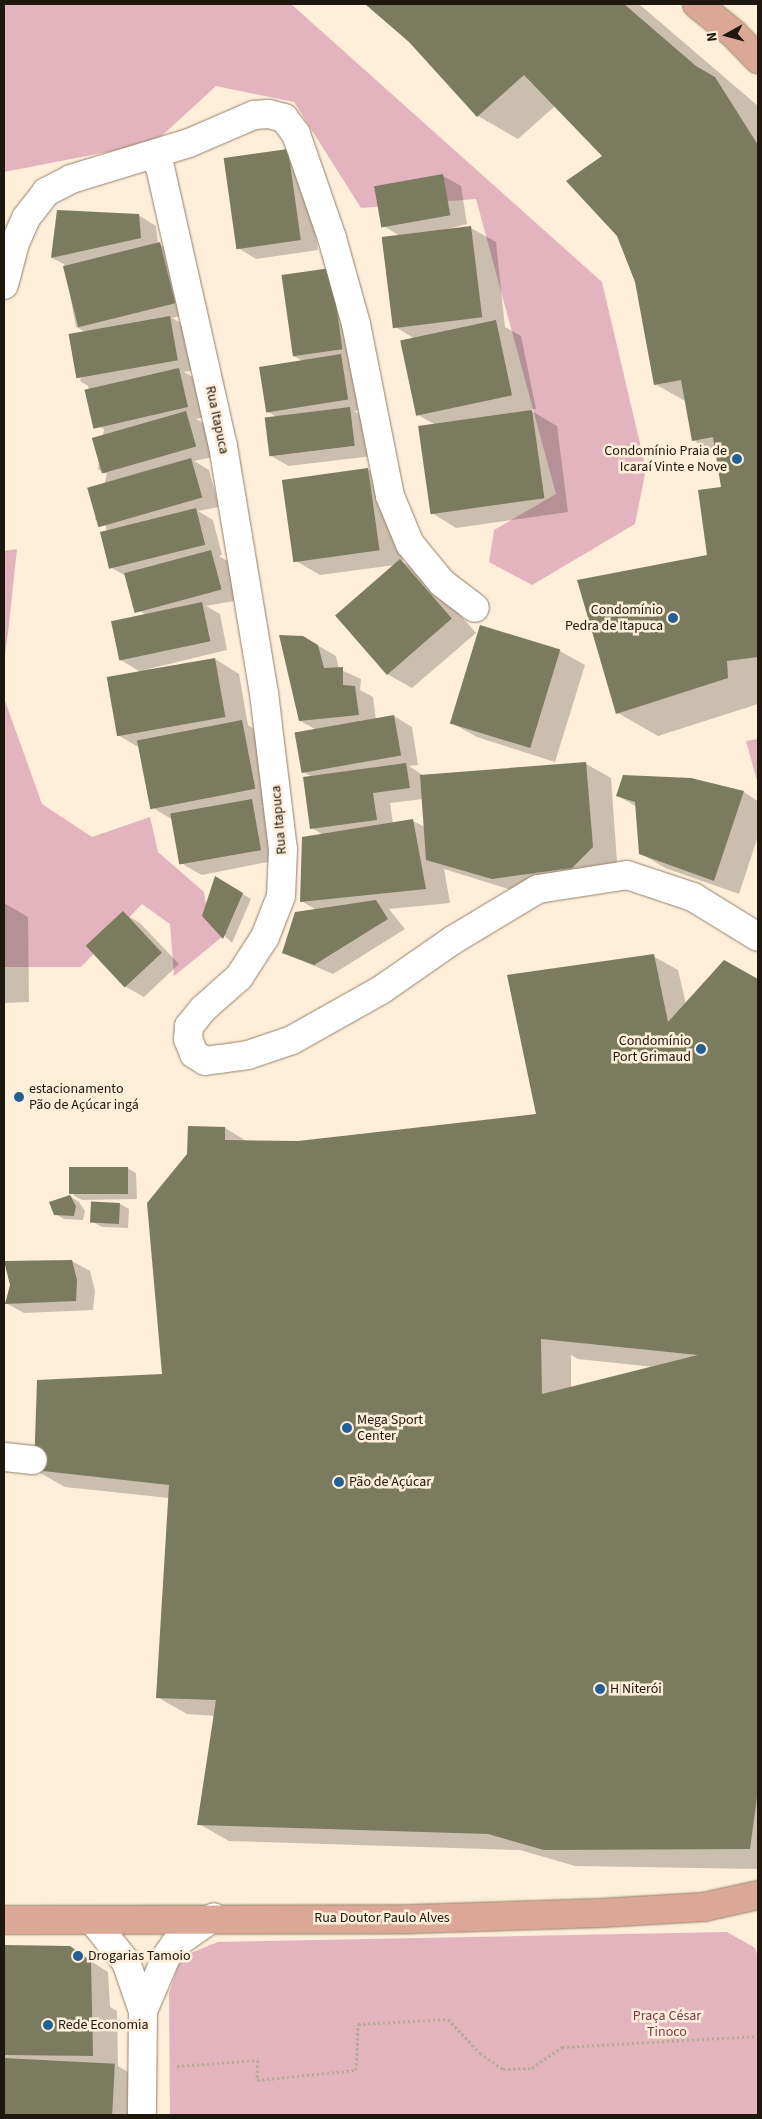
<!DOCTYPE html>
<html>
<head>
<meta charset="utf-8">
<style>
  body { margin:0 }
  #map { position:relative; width:762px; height:2119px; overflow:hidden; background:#feeeda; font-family:"Source Sans 3",sans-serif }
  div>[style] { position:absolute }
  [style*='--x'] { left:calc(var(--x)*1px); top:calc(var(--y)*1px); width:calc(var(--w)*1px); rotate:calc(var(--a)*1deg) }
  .green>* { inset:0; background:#e3b4bd }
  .shadow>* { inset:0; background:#0003 }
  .building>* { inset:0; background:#7b7b60; transform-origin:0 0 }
  .path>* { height:3px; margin-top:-1.5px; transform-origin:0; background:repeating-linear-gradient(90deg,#b8ab9a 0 2.5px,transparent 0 5px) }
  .roads { filter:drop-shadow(0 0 1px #928069) drop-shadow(0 0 1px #928069) }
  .minor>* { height:28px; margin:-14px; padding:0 14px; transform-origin:14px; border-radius:14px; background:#fff }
  .major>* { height:28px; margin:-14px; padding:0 14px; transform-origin:14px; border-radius:14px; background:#dba796 }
  .dots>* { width:14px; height:14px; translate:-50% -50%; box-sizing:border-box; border:2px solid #feeeda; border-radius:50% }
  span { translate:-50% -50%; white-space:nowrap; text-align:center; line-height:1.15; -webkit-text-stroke:5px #feeeda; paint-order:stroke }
  .street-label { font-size:14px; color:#1e170e }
  .poi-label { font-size:14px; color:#1e170e }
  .right { translate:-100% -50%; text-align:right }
  .left { translate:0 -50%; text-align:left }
  .park-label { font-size:14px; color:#7d394b }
  .frame { position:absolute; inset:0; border:5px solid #1e170e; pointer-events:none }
  .north { position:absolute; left:702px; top:10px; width:50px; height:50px; -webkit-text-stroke:4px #feeeda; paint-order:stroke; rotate:263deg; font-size:14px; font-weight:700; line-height:20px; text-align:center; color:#1e170e }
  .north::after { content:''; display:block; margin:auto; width:18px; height:22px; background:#1e170e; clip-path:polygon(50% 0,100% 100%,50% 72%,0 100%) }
</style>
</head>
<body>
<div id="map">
  <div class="green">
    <i style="clip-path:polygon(4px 4px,291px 4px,602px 282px,646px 469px,635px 524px,532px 585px,489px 562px,494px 530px,556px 494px,476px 199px,361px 208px,294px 102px,216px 86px,154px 143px,4px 172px)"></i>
    <i style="clip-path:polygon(17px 549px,8px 633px,4px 662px,4px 551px)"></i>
    <i style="clip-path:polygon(4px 698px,42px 804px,92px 837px,150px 817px,158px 852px,204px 892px,208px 918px,227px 933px,174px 976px,170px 924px,142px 904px,81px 967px,5px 967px)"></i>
    <i style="clip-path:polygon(758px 739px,758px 784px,746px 741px)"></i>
    <i style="clip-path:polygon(727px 1932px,755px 1948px,758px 1957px,758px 2115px,170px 2115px,169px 1993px,181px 1957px,218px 1942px)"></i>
  </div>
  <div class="shadow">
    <i style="clip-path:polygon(367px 4px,639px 4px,758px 106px,758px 704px,658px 736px,618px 713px,709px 556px,722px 489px,717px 454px,693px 440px,687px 402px,655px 384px,636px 282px,604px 156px,555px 106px,518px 139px,478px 116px,410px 41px)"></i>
    <i style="clip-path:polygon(288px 151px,305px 161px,318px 250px,256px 259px,238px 248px)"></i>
    <i style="clip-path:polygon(443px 176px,461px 186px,467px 224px,437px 232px,471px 228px,496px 242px,505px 327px,521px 336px,536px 409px,530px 410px,557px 426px,568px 512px,456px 528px,432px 513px,434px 424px,416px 414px,415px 339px,394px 326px,400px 236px,382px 225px)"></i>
    <i style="clip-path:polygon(138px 215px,156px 226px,158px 244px,177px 253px,192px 313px,172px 318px,188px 327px,195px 370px,184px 372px,196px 379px,205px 417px,196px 419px,203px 423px,213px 457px,194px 461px,209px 470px,219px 507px,198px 511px,213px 520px,222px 555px,219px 556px,229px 562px,239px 600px,206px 606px,220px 614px,227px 650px,144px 670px,215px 659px,239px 674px,248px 725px,266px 736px,280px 803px,261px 806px,269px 811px,278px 860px,202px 875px,184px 865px,173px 820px,155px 809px,140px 748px,118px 735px,139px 671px,119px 659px,145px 614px,133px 607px,126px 576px,108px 566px,106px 526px,95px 520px,107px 474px,98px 469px,104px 429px,96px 425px,88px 386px,80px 381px,91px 335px,76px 327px,64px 264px,52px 258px)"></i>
    <i style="clip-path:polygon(331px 269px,365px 409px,354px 411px,367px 418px,372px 456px,289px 466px,271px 456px,277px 417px,266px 411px,303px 361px,293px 356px)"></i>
    <i style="clip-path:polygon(367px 469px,392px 483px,403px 562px,425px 575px,476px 633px,412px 688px,387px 674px,395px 565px,320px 575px,296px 561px)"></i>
    <i style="clip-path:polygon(481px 627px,560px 651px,585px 665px,555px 762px,477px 737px,452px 723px)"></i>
    <i style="clip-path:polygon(evenodd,303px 637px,336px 656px,339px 669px,361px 679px,360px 690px,373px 697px,376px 720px,394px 716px,412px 727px,418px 765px,409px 766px,424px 776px,586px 764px,611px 778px,617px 862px,597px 881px,518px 892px,444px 869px,450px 903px,389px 909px,405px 929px,333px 974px,284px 953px,317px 910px,301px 901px,323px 835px,312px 828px,313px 777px,303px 772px,317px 730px,300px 721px,303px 637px,423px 799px,425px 827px,413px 821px,393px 824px,390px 803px,423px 799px)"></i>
    <i style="clip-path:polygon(691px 779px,744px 792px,758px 801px,758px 836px,739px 894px,665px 868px,640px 853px,637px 807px,618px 796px)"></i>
    <i style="clip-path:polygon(216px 878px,251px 899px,232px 943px,204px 916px)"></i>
    <i style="clip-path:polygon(4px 903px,28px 917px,29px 1002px,4px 1003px)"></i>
    <i style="clip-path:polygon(123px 913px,140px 923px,179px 964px,144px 997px,126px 987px)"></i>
    <i style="clip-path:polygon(evenodd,653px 956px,678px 970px,686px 1004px,724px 961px,758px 981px,758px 1869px,575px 1866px,520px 1850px,229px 1841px,199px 1824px,215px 1716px,187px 1714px,157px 1697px,169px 1498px,65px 1487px,35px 1470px,163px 1375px,225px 1128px,248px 1142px,298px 1143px,537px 1115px,653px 956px,571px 1355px,578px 1359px,654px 1367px,571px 1388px,571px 1355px)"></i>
    <i style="clip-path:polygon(127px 1168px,136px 1173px,137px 1199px,82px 1200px,73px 1195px)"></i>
    <i style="clip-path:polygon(70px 1196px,79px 1202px,85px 1211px,83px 1220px,64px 1219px,55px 1214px)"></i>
    <i style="clip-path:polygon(120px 1204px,129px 1209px,128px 1228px,102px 1227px,93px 1222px,92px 1206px)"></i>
    <i style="clip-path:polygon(72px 1261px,90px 1271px,95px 1291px,93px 1310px,24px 1313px,6px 1303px)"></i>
    <i style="clip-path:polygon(4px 1947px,69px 1947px,108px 1972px,110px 2007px,117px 2011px,118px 2066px,139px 2079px,138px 2115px,4px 2115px)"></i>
  </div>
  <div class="building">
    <i style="clip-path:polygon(365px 4px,624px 4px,696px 66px,715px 77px,758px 145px,758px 657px,727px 661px,728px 678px,616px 714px,577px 580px,707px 555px,698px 490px,721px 487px,713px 437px,692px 441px,681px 380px,654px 385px,635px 282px,617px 236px,566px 181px,602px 156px,524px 75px,477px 117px,409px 42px)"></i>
    <i style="left:288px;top:149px;width:92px;height:65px;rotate:82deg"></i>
    <i style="left:443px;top:174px;width:42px;height:70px;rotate:80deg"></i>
    <i style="clip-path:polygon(57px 210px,139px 214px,141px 238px,51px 258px)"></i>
    <i style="left:471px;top:226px;width:92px;height:90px;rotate:83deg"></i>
    <i style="left:160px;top:242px;width:63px;height:100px;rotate:76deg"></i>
    <i style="left:331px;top:268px;width:82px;height:50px;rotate:82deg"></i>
    <i style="left:170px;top:316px;width:45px;height:103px;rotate:80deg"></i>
    <i style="left:496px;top:320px;width:77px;height:98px;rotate:78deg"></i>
    <i style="left:341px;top:354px;width:46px;height:83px;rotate:81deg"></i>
    <i style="left:179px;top:368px;width:40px;height:97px;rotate:77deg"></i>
    <i style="left:350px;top:407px;width:39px;height:86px;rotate:83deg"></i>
    <i style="left:532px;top:410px;width:89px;height:115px;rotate:82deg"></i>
    <i style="left:186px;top:411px;width:37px;height:98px;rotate:74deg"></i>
    <i style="left:191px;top:458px;width:41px;height:108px;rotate:74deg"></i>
    <i style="left:368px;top:468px;width:83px;height:87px;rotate:82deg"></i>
    <i style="left:196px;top:508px;width:38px;height:99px;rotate:76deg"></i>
    <i style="left:211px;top:550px;width:41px;height:90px;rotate:75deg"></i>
    <i style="left:400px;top:559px;width:79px;height:86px;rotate:49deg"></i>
    <i style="left:202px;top:602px;width:40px;height:93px;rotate:78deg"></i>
    <i style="left:480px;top:625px;width:84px;height:103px;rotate:17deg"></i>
    <i style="clip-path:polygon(279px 635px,303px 636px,318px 645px,324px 668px,343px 667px,343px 685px,355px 686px,359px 715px,299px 721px)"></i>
    <i style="left:215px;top:658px;width:60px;height:110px;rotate:80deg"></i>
    <i style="left:394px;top:715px;width:41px;height:101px;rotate:80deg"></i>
    <i style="left:242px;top:720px;width:70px;height:107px;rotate:79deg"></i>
    <i style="clip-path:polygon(586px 762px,593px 847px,572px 868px,492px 879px,426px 860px,420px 775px)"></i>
    <i style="clip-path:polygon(406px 763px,410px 788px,373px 793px,377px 820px,310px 829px,303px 777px)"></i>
    <i style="clip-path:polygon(623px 775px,691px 778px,744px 791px,714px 881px,639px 854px,635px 802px,616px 796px)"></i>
    <i style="left:252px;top:799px;width:52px;height:83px;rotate:80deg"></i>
    <i style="clip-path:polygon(413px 819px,426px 889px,300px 902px,302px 837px)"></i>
    <i style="clip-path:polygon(215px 876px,243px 893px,223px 939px,202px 916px)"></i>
    <i style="clip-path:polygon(376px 900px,388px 919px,314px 965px,282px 953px,295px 912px)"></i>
    <i style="left:123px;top:911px;width:57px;height:51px;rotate:47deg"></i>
    <i style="clip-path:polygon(evenodd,654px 954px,668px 1022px,724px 960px,758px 979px,758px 1790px,750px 1849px,544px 1850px,488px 1834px,197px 1825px,216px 1700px,156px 1698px,169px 1485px,34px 1470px,37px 1380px,162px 1374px,147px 1203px,187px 1154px,188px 1126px,225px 1127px,225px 1140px,298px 1141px,536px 1114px,507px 975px,654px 954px,541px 1339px,698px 1355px,542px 1394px,541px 1339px)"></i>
    <i style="left:128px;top:1167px;width:27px;height:59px;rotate:90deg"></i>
    <i style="clip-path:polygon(70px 1195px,76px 1206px,74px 1216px,54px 1215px,49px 1202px)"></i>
    <i style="left:120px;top:1203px;width:21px;height:29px;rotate:93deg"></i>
    <i style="clip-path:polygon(72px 1260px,77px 1280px,76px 1301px,5px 1304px,10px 1285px,4px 1261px)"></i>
    <i style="clip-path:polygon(4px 1945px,70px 1946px,91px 1961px,93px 2056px,4px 2055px)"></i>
    <i style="left:4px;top:2058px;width:111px;height:57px;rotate:3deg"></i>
  </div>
  <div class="path">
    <i style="--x:177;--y:2066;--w:81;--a:-4.2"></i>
    <i style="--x:258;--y:2060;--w:20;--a:93"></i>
    <i style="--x:257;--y:2080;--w:100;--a:-5.8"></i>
    <i style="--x:356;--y:2070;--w:46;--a:-87.5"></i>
    <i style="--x:358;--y:2024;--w:90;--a:-3.2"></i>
    <i style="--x:448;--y:2019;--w:47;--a:46.7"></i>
    <i style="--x:480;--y:2053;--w:28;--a:35"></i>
    <i style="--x:503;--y:2069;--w:29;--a:-2"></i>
    <i style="--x:532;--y:2068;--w:37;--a:-35"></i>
    <i style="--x:562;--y:2047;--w:196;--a:-3.2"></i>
  </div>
  <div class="roads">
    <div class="minor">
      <i style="--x:152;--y:155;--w:14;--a:56"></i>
      <i style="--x:160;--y:167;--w:286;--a:77.3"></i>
      <i style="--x:223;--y:446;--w:250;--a:80.6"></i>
      <i style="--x:264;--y:693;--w:157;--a:83.1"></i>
      <i style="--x:283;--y:849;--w:47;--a:92.4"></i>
      <i style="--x:281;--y:896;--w:44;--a:111.3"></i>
      <i style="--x:265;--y:937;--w:48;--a:123"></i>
      <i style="--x:239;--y:977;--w:48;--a:138.4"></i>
      <i style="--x:203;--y:1009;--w:22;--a:129"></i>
      <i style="--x:189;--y:1026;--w:13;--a:94"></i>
      <i style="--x:188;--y:1039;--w:16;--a:68"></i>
      <i style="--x:194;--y:1054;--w:13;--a:32"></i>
      <i style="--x:205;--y:1061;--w:15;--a:-8"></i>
      <i style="--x:220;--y:1059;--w:28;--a:-8"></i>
      <i style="--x:248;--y:1055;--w:46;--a:-18.8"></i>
      <i style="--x:292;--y:1040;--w:102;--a:-29.3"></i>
      <i style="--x:381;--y:990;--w:88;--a:-34.8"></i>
      <i style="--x:453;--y:940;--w:99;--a:-31"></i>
      <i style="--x:538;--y:889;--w:90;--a:-8.9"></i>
      <i style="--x:627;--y:875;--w:70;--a:18.4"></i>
      <i style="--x:693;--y:897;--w:76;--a:31.6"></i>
      <i style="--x:4;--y:285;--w:43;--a:-75.3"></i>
      <i style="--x:15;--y:243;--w:27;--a:-66"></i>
      <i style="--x:26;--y:218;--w:33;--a:-52"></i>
      <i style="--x:46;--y:192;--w:28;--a:-27"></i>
      <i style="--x:71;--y:179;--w:123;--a:-17"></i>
      <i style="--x:189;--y:143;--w:71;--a:-23.3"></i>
      <i style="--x:254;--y:115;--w:15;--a:-4"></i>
      <i style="--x:269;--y:114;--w:16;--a:15"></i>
      <i style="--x:284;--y:118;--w:20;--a:53"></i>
      <i style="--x:296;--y:134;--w:110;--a:70.9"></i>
      <i style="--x:332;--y:238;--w:89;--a:74.4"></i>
      <i style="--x:356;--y:324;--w:175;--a:78.8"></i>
      <i style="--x:390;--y:496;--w:52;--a:67.4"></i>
      <i style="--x:410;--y:544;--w:50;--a:50.6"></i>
      <i style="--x:442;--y:583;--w:41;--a:37.1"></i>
      <i style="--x:4;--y:1457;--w:29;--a:6"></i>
      <i style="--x:94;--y:1922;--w:51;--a:51.3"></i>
      <i style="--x:126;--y:1962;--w:52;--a:70.9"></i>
      <i style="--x:143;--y:2011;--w:104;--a:90.6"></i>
      <i style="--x:143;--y:2011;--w:59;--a:-66.9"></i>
      <i style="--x:166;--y:1957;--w:16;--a:-55"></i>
      <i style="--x:175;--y:1944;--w:47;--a:-34.7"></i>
    </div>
    <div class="major">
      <i style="--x:697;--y:4;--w:48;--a:39"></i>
      <i style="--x:734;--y:34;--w:35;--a:46"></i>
      <i style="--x:4;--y:1920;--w:408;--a:-0.1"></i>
      <i style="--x:412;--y:1919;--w:189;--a:-1.8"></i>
      <i style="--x:601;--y:1913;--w:103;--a:-3.3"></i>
      <i style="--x:704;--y:1907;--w:55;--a:-12.5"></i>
    </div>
  </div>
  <div class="dots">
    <i style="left:737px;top:459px;background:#206096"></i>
    <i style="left:673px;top:618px;background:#206096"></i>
    <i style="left:701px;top:1049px;background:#206096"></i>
    <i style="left:19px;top:1097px;background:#206096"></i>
    <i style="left:347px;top:1428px;background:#206096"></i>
    <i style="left:339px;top:1482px;background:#206096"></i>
    <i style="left:600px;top:1689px;background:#206096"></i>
    <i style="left:78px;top:1956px;background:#206096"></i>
    <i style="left:48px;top:2025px;background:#206096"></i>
  </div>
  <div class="street-label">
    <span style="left:217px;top:420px;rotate:78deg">Rua Itapuca</span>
    <span style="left:279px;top:820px;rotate:-95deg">Rua Itapuca</span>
    <span style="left:382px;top:1918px">Rua Doutor Paulo Alves</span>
  </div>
  <div class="poi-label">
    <span class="right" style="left:727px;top:459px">Condomínio Praia de<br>Icaraí Vinte e Nove</span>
    <span class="right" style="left:663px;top:618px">Condomínio<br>Pedra de Itapuca</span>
    <span class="right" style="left:691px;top:1049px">Condomínio<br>Port Grimaud</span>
    <span class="left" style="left:29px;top:1097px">estacionamento<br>Pão de Açúcar ingá</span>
    <span class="left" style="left:357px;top:1428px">Mega Sport<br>Center</span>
    <span class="left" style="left:349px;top:1482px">Pão de Açúcar</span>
    <span class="left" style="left:610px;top:1689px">H Niterói</span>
    <span class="left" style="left:88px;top:1956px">Drogarias Tamoio</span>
    <span class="left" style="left:58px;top:2025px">Rede Economia</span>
  </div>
  <div class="park-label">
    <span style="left:667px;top:2024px">Praça César<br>Tinoco</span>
  </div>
  <div class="frame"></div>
  <div class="north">N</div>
</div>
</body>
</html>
